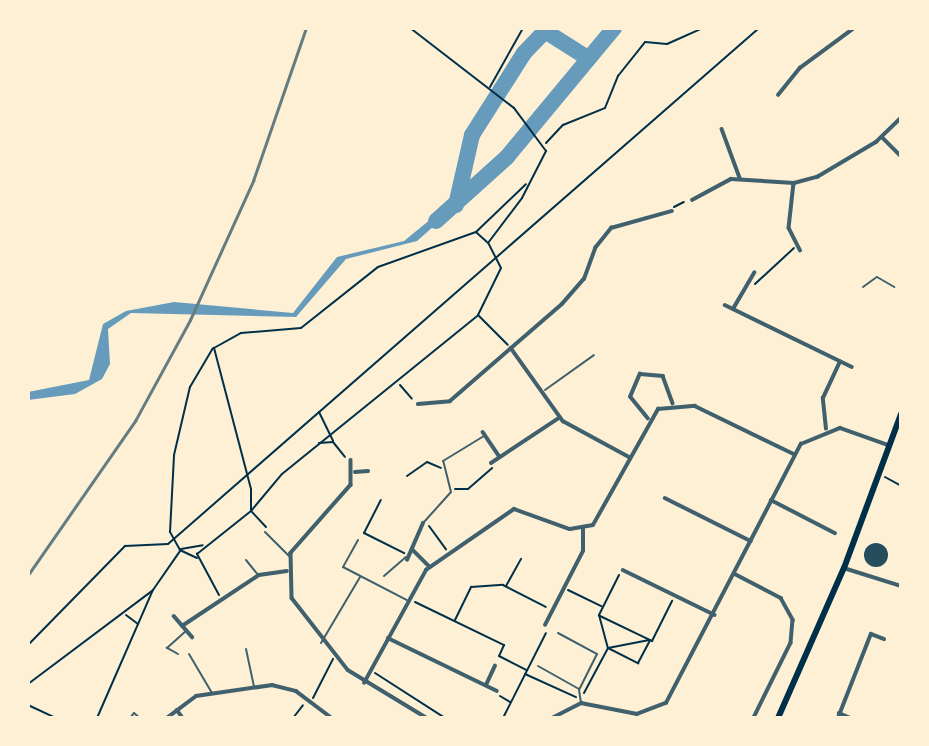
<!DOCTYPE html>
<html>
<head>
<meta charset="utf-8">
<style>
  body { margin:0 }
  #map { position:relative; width:929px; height:746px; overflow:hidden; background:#fdf0d5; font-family:Ubuntu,sans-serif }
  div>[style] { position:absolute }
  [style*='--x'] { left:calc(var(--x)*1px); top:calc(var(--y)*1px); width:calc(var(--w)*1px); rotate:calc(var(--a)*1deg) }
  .water>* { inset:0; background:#669bbc }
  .river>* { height:16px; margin:-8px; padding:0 8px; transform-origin:8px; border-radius:8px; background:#669bbc }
  .building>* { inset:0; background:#264d5e }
  .round { border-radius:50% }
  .path>* { height:2px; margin:-1px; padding:0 1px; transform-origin:1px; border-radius:1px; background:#003049 }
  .service>* { height:2px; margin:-1px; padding:0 1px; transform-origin:1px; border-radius:1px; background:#3f606c }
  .minor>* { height:3.5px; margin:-1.75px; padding:0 1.75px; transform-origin:1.75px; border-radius:1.75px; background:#3f606c }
  .primary>* { height:6px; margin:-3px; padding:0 3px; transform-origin:3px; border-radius:3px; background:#003049 }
  .rail>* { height:2.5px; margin:-1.25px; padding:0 1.25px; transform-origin:1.25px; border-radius:1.25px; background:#657d81 }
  span { translate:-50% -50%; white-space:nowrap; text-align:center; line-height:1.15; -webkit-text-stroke:5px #fdf0d5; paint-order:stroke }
  .frame { position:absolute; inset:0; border:30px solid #fdf0d5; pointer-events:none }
</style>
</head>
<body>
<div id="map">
  <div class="water">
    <i style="clip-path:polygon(453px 201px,451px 211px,417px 241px,346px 259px,296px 317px,131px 313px,108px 329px,110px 364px,102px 379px,75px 394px,28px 400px,28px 392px,89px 380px,103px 324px,126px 311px,174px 302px,293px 313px,337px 257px,404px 241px)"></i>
  </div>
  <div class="river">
    <i style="--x:456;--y:205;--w:72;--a:-77.1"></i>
    <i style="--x:472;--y:135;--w:97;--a:-57.6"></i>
    <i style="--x:524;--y:53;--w:30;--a:-46"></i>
    <i style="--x:545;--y:31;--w:49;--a:32.4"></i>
    <i style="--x:436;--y:221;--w:96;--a:-42"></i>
    <i style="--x:507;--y:157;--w:168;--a:-50.3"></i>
  </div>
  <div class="building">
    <i class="round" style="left:864px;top:543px;width:24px;height:24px"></i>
  </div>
  <div class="path">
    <i style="--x:490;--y:87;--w:68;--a:-60.8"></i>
    <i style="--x:546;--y:143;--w:25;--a:-47"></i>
    <i style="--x:563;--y:125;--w:45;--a:-22"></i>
    <i style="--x:605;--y:108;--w:35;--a:-68"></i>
    <i style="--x:618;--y:76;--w:43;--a:-51.5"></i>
    <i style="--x:645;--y:42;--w:22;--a:5"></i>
    <i style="--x:667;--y:44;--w:39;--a:-24"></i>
    <i style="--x:674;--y:207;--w:11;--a:-27"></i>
    <i style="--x:487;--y:242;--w:15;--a:-138"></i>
    <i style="--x:476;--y:232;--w:69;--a:-43.8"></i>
    <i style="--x:755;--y:284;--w:53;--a:-42.7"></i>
    <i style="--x:478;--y:315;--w:42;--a:45"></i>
    <i style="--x:400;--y:385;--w:18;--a:49"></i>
    <i style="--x:319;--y:412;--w:32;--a:64"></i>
    <i style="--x:319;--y:443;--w:14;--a:-4"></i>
    <i style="--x:333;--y:442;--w:19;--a:51"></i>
    <i style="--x:407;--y:476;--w:24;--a:-35"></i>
    <i style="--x:427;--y:462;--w:15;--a:23"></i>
    <i style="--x:885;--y:477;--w:18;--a:29"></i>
    <i style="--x:455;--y:489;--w:13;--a:0"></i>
    <i style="--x:468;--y:489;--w:32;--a:-41"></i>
    <i style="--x:429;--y:526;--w:29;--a:54"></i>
    <i style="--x:266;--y:527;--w:22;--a:-133"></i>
    <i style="--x:251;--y:511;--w:48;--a:-50"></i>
    <i style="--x:282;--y:474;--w:252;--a:-39"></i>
    <i style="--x:478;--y:315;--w:52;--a:-63.9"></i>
    <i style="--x:501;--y:268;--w:28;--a:-117"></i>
    <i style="--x:488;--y:243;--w:56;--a:-52.9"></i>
    <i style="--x:522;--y:198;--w:53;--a:-62.9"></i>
    <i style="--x:546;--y:151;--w:54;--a:-126.7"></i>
    <i style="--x:514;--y:108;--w:131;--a:-142.4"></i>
    <i style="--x:364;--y:533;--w:45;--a:26.6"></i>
    <i style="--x:364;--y:533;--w:37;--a:-63"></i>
    <i style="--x:181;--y:549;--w:22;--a:-10"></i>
    <i style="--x:197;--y:558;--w:19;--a:-155"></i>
    <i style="--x:180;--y:550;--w:21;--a:-119"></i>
    <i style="--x:170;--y:532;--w:77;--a:-87"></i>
    <i style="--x:174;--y:455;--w:70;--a:-76.8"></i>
    <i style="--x:190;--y:387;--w:45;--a:-59.5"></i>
    <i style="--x:619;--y:575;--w:45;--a:116.6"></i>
    <i style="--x:599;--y:615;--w:34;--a:75"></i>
    <i style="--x:608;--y:648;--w:42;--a:-11"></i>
    <i style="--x:506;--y:586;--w:31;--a:-61"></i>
    <i style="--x:568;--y:590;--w:37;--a:26"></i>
    <i style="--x:219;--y:595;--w:47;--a:-118.2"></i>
    <i style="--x:197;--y:554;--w:69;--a:-38.5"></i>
    <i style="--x:251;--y:511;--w:22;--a:-90"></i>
    <i style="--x:251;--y:489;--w:146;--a:-104.7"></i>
    <i style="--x:214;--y:348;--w:31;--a:-29"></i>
    <i style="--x:241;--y:333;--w:60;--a:-4.8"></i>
    <i style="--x:301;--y:328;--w:98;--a:-38.4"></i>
    <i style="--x:378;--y:267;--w:104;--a:-19.7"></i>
    <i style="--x:415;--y:602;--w:99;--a:25.8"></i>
    <i style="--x:504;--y:645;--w:12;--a:114"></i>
    <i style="--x:499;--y:656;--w:31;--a:27"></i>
    <i style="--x:126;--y:615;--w:15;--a:37"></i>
    <i style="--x:600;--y:616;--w:58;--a:25.7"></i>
    <i style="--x:652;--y:641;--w:45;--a:-63.4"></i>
    <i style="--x:455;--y:620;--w:37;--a:-64"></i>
    <i style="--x:471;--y:587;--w:32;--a:-4"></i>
    <i style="--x:503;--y:585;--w:48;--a:27.1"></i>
    <i style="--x:28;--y:645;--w:139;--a:-45.6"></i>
    <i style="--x:125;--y:546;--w:43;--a:-2.7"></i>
    <i style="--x:168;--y:544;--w:785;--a:-41.12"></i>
    <i style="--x:375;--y:673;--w:83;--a:32.7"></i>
    <i style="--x:525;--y:674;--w:56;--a:24.3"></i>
    <i style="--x:28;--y:684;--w:156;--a:-36.9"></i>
    <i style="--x:584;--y:693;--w:51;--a:-61.9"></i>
    <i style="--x:608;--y:648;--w:34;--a:27"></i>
    <i style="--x:638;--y:663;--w:26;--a:-62"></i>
    <i style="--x:500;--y:696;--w:12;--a:31"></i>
    <i style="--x:313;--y:698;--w:44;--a:-62.9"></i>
    <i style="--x:28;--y:705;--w:31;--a:25"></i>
    <i style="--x:97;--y:718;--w:140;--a:-66.4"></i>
    <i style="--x:153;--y:590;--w:47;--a:-55.3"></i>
    <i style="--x:293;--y:718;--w:16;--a:-52"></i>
    <i style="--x:503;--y:718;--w:95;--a:-63.2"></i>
  </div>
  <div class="service">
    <i style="--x:863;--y:287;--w:17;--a:-36"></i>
    <i style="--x:877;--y:277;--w:20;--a:30"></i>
    <i style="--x:545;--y:390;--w:60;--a:-35.5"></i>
    <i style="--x:424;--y:522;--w:40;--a:-48"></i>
    <i style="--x:451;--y:492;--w:32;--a:-104"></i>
    <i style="--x:443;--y:461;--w:48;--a:-31.4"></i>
    <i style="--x:265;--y:532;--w:34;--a:45"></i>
    <i style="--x:358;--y:540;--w:31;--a:119"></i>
    <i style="--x:343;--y:567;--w:72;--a:27.3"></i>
    <i style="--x:246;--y:560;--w:19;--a:51"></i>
    <i style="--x:384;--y:576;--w:29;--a:-41"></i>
    <i style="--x:558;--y:633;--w:44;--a:28.3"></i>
    <i style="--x:597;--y:654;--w:40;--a:116.6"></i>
    <i style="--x:579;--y:690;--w:12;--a:81"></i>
    <i style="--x:321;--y:643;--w:77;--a:-59.4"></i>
    <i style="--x:246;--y:649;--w:39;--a:78"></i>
    <i style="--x:178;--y:654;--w:13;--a:-151"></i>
    <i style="--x:167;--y:648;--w:25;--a:-42"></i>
    <i style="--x:189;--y:654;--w:45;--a:59.5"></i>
    <i style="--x:538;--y:666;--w:47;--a:29.3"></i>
    <i style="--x:130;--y:718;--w:6;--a:-51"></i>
    <i style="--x:134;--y:713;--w:8;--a:40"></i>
  </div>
  <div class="minor">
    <i style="--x:778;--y:95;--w:35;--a:-51"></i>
    <i style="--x:800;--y:68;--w:67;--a:-36.5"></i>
    <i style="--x:722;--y:129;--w:52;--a:69.8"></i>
    <i style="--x:882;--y:137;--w:27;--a:45"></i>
    <i style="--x:794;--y:183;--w:45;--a:96.3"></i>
    <i style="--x:789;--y:228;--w:25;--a:63"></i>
    <i style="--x:692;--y:200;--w:44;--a:-28.3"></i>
    <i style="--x:731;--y:179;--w:63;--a:3.6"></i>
    <i style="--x:794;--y:183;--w:24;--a:-15"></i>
    <i style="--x:817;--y:177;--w:69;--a:-30.7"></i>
    <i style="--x:876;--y:142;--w:35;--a:-44"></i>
    <i style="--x:725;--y:305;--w:141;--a:26"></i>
    <i style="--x:733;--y:309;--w:42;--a:-59.7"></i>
    <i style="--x:511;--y:348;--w:90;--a:54.5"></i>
    <i style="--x:563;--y:421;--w:75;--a:28.6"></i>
    <i style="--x:418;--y:404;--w:32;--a:-5"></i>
    <i style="--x:450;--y:401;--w:148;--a:-40.9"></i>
    <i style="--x:562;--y:304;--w:33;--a:-49"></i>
    <i style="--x:584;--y:279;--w:33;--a:-70"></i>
    <i style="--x:595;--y:248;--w:26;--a:-51"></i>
    <i style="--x:611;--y:228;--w:63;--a:-15.6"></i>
    <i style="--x:648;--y:419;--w:28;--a:-129"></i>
    <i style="--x:630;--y:397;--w:25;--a:-67"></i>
    <i style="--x:640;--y:374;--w:23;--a:5"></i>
    <i style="--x:663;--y:376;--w:29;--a:70"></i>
    <i style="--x:826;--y:429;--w:31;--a:-96"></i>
    <i style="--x:823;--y:398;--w:40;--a:-65"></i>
    <i style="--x:483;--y:432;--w:30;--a:56"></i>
    <i style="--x:351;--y:460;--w:25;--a:90"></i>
    <i style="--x:351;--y:485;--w:91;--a:131.4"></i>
    <i style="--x:291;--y:553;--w:45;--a:88.7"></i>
    <i style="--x:292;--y:598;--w:91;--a:52.1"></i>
    <i style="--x:348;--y:670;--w:92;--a:31.3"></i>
    <i style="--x:491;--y:463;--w:82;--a:-33.5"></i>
    <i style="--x:355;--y:472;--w:13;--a:-4"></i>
    <i style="--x:665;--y:498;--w:96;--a:26.6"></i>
    <i style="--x:771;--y:500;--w:72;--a:27.3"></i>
    <i style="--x:412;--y:549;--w:25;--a:45"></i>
    <i style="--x:407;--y:560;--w:40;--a:-66.6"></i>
    <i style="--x:844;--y:568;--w:60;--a:17.5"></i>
    <i style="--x:623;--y:570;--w:102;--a:26.1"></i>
    <i style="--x:735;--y:574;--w:52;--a:27.6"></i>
    <i style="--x:781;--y:598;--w:25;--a:61"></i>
    <i style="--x:793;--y:620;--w:23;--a:95"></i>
    <i style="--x:791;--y:643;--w:84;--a:116.3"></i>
    <i style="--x:174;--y:616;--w:28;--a:49"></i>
    <i style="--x:545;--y:625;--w:83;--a:-62.8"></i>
    <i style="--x:583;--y:551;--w:21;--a:-90"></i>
    <i style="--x:182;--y:626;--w:92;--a:-33.5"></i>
    <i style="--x:259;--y:575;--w:28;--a:-8"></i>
    <i style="--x:388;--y:638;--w:121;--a:25.9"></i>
    <i style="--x:364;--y:683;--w:129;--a:-61.2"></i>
    <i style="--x:426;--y:570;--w:107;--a:-34.7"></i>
    <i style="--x:514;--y:509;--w:59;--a:19.7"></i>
    <i style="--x:570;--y:529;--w:23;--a:-10"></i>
    <i style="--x:593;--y:525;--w:133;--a:-60.7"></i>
    <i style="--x:658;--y:409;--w:37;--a:-5"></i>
    <i style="--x:695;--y:406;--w:110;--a:25.9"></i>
    <i style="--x:486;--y:685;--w:21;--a:-65"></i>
    <i style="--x:177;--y:710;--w:10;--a:53"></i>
    <i style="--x:839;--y:713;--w:13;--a:23"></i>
    <i style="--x:167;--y:718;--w:36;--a:-37"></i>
    <i style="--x:196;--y:696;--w:77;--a:-8.2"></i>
    <i style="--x:272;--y:685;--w:25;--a:14"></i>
    <i style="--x:296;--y:691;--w:45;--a:36.9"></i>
    <i style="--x:552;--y:718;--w:33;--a:-27"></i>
    <i style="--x:581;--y:703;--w:57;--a:11.1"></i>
    <i style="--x:637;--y:714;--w:31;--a:-21"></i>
    <i style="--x:666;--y:703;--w:292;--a:-62.5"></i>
    <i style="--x:801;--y:444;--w:42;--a:-22.3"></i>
    <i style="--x:840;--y:428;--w:51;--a:19.5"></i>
    <i style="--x:838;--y:718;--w:90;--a:-68.6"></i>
    <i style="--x:871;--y:634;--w:14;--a:21"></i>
  </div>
  <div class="primary">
    <i style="--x:778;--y:718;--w:164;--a:-66.3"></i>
    <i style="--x:844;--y:568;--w:164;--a:-69.7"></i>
  </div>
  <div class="rail">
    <i style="--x:28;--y:575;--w:188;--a:-55.2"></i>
    <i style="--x:135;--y:421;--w:115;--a:-61.4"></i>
    <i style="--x:190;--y:320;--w:153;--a:-65.6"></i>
    <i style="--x:253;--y:181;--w:162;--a:-70.9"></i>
  </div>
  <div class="frame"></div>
</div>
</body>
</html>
